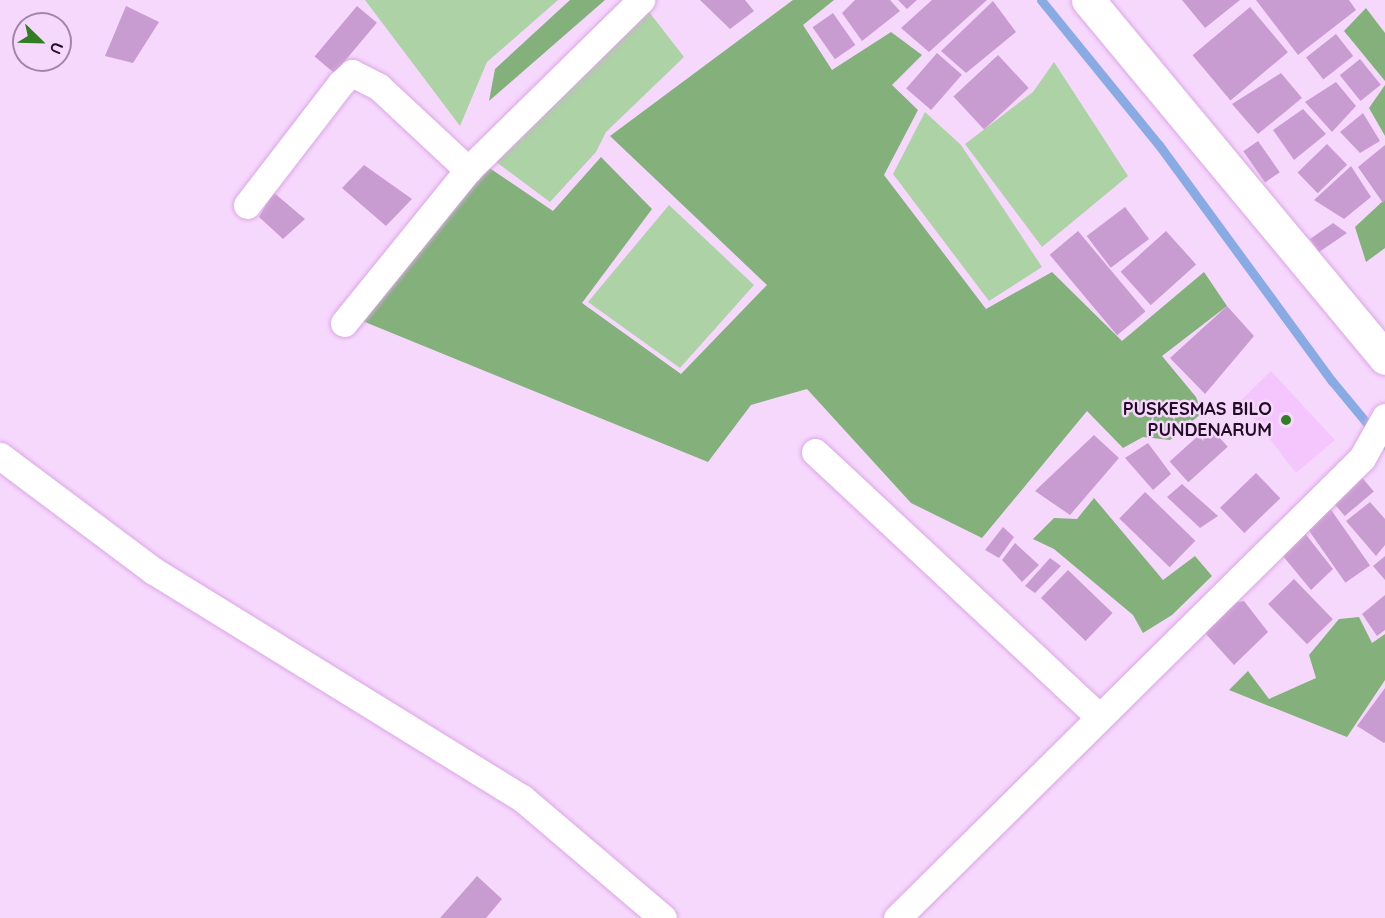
<!DOCTYPE html>
<html>
<head>
<meta charset="utf-8">
<style>
  body { margin:0 }
  #map { position:relative; width:1385px; height:918px; overflow:hidden; background:#f7d8fd; font-family:Quicksand,sans-serif }
  div>[style] { position:absolute }
  [style*='--x'] { left:calc(var(--x)*1px); top:calc(var(--y)*1px); width:calc(var(--w)*1px); rotate:calc(var(--a)*1deg) }
  .built>* { inset:0; background:#f4c6fd }
  .green>* { inset:0; background:#acd2a5 }
  .forest>* { inset:0; background:#83b07b }
  .stream>* { height:9px; margin:-4.5px; padding:0 4.5px; transform-origin:4.5px; border-radius:4.5px; background:#89aae3 }
  .building>* { inset:0; background:#c99cd1; transform-origin:0 0 }
  .roads { filter:drop-shadow(0 0 2px #daa7e4) drop-shadow(0 0 2px #daa7e4) }
  .street>* { height:27px; margin:-13.5px; padding:0 13.5px; transform-origin:13.5px; border-radius:13.5px; background:#fff }
  .secondary>* { height:33px; margin:-16.5px; padding:0 16.5px; transform-origin:16.5px; border-radius:16.5px; background:#fff }
  .dots>* { width:16px; height:16px; translate:-50% -50%; box-sizing:border-box; border:3px solid #f7d8fd; border-radius:50% }
  span { translate:-50% -50%; white-space:nowrap; text-align:center; line-height:1.15; -webkit-text-stroke:5px #f7d8fd; paint-order:stroke }
  .poi-label { font-size:18px; color:#210e25; font-weight:700 }
  .right { translate:-100% -50%; text-align:right }
  .north { position:absolute; left:12px; top:12px; width:60px; height:60px; box-sizing:border-box; background:#f7d8fd; border:2px solid #a187a7; border-radius:50%; rotate:113deg; font-size:16px; font-weight:700; line-height:24px; text-align:center; color:#210e25 }
  .north::after { content:''; display:block; margin:auto; width:21px; height:27px; background:#327d25; clip-path:polygon(50% 0,100% 100%,50% 72%,0 100%) }
</style>
</head>
<body>
<div id="map">
  <div class="built">
    <i style="clip-path:polygon(1271px 371px,1335px 440px,1296px 473px,1240px 401px)"></i>
  </div>
  <div class="green">
    <i style="clip-path:polygon(365px 0,558px 0,487px 62px,460px 126px)"></i>
    <i style="clip-path:polygon(646px 8px,684px 57px,606px 132px,596px 152px,550px 202px,492px 159px)"></i>
    <i style="clip-path:polygon(1054px 62px,1128px 176px,1042px 247px,965px 144px,1033px 92px)"></i>
    <i style="clip-path:polygon(925px 112px,961px 145px,1042px 267px,989px 301px,893px 174px)"></i>
    <i style="clip-path:polygon(669px 205px,754px 285px,680px 368px,588px 302px)"></i>
  </div>
  <div class="forest">
    <i style="clip-path:polygon(570px 0,605px 0,489px 101px,495px 69px)"></i>
    <i style="clip-path:polygon(793px 0,834px 0,803px 25px,832px 70px,891px 32px,922px 55px,892px 85px,918px 110px,884px 175px,986px 309px,1052px 272px,1122px 341px,1204px 272px,1227px 306px,1162px 356px,1196px 397px,1202px 413px,1170px 440px,1143px 437px,1123px 448px,1087px 411px,982px 538px,911px 503px,807px 389px,751px 405px,708px 462px,360px 320px,488px 167px,553px 211px,601px 157px,652px 209px,582px 303px,681px 374px,767px 285px,610px 136px)"></i>
    <i style="clip-path:polygon(1366px 8px,1385px 33px,1385px 81px,1344px 31px)"></i>
    <i style="clip-path:polygon(1385px 85px,1385px 136px,1369px 108px)"></i>
    <i style="clip-path:polygon(1385px 199px,1385px 248px,1366px 262px,1355px 227px)"></i>
    <i style="clip-path:polygon(1094px 498px,1163px 580px,1195px 556px,1212px 576px,1172px 615px,1143px 633px,1133px 615px,1054px 549px,1033px 539px,1054px 518px,1077px 519px)"></i>
    <i style="clip-path:polygon(1359px 617px,1372px 643px,1385px 634px,1385px 680px,1347px 737px,1229px 690px,1248px 671px,1269px 699px,1316px 678px,1309px 655px,1339px 619px)"></i>
  </div>
  <div class="stream">
    <i style="--x:1041;--y:0;--w:187;--a:50.9"></i>
    <i style="--x:1159;--y:145;--w:293;--a:53.8"></i>
    <i style="--x:1332;--y:381;--w:83;--a:50.4"></i>
  </div>
  <div class="building">
    <i style="clip-path:polygon(700px 0,745px 0,754px 11px,730px 29px)"></i>
    <i style="clip-path:polygon(855px 0,890px 0,900px 11px,862px 41px,842px 13px)"></i>
    <i style="clip-path:polygon(898px 0,917px 0,907px 9px)"></i>
    <i style="clip-path:polygon(932px 0,987px 0,929px 52px,901px 28px)"></i>
    <i style="clip-path:polygon(1182px 0,1240px 0,1205px 28px)"></i>
    <i style="clip-path:polygon(1256px 0,1349px 0,1356px 10px,1298px 55px)"></i>
    <i style="clip-path:polygon(993px 1px,1016px 32px,966px 73px,941px 51px)"></i>
    <i style="clip-path:polygon(126px 6px,159px 22px,133px 63px,105px 56px)"></i>
    <i style="left:357px;top:6px;width:26px;height:66px;rotate:40deg"></i>
    <i style="left:1250px;top:7px;width:59px;height:75px;rotate:50deg"></i>
    <i style="left:833px;top:13px;width:39px;height:25px;rotate:55deg"></i>
    <i style="left:1336px;top:34px;width:28px;height:38px;rotate:52deg"></i>
    <i style="left:937px;top:53px;width:33px;height:47px;rotate:41deg"></i>
    <i style="left:998px;top:55px;width:45px;height:61px;rotate:47deg"></i>
    <i style="left:1360px;top:59px;width:33px;height:26px;rotate:51deg"></i>
    <i style="clip-path:polygon(1281px 73px,1302px 98px,1258px 134px,1232px 104px)"></i>
    <i style="clip-path:polygon(1336px 82px,1356px 106px,1332px 132px,1305px 102px)"></i>
    <i style="clip-path:polygon(1303px 109px,1326px 134px,1294px 160px,1273px 130px)"></i>
    <i style="clip-path:polygon(1363px 113px,1380px 141px,1360px 153px,1340px 132px)"></i>
    <i style="left:1258px;top:141px;width:38px;height:18px;rotate:55deg"></i>
    <i style="left:1327px;top:144px;width:29px;height:41px;rotate:46deg"></i>
    <i style="clip-path:polygon(1385px 145px,1385px 200px,1383px 203px,1358px 167px)"></i>
    <i style="clip-path:polygon(364px 165px,412px 199px,386px 226px,342px 188px)"></i>
    <i style="clip-path:polygon(1351px 166px,1371px 197px,1344px 219px,1314px 200px)"></i>
    <i style="clip-path:polygon(273px 192px,305px 219px,283px 239px,259px 217px)"></i>
    <i style="left:1125px;top:207px;width:40px;height:48px;rotate:53deg"></i>
    <i style="clip-path:polygon(1333px 223px,1347px 233px,1319px 252px,1310px 239px)"></i>
    <i style="left:1078px;top:231px;width:105px;height:37px;rotate:50deg"></i>
    <i style="left:1166px;top:231px;width:45px;height:61px;rotate:48deg"></i>
    <i style="clip-path:polygon(1227px 306px,1254px 336px,1205px 394px,1170px 358px)"></i>
    <i style="left:1209px;top:426px;width:28px;height:53px;rotate:48deg"></i>
    <i style="clip-path:polygon(1094px 435px,1119px 458px,1070px 515px,1035px 491px)"></i>
    <i style="clip-path:polygon(1148px 443px,1171px 474px,1153px 490px,1125px 458px)"></i>
    <i style="left:1256px;top:473px;width:35px;height:50px;rotate:46deg"></i>
    <i style="left:1359px;top:474px;width:23px;height:38px;rotate:50deg"></i>
    <i style="clip-path:polygon(1182px 484px,1218px 516px,1200px 528px,1167px 497px)"></i>
    <i style="left:1145px;top:492px;width:70px;height:37px;rotate:44deg"></i>
    <i style="clip-path:polygon(1370px 502px,1385px 519px,1385px 545px,1376px 556px,1346px 521px)"></i>
    <i style="left:1327px;top:504px;width:75px;height:30px;rotate:55deg"></i>
    <i style="clip-path:polygon(1003px 527px,1014px 537px,999px 558px,985px 550px)"></i>
    <i style="clip-path:polygon(1300px 527px,1333px 569px,1311px 590px,1278px 550px)"></i>
    <i style="clip-path:polygon(1015px 543px,1039px 565px,1022px 582px,1002px 560px)"></i>
    <i style="clip-path:polygon(1385px 556px,1385px 580px,1373px 566px)"></i>
    <i style="clip-path:polygon(1050px 558px,1061px 566px,1035px 593px,1025px 586px)"></i>
    <i style="left:1068px;top:570px;width:62px;height:39px;rotate:44deg"></i>
    <i style="left:1294px;top:579px;width:56px;height:36px;rotate:46deg"></i>
    <i style="clip-path:polygon(1385px 595px,1385px 630px,1377px 636px,1362px 614px)"></i>
    <i style="clip-path:polygon(1244px 601px,1268px 632px,1234px 665px,1206px 634px,1209px 620px,1226px 604px)"></i>
    <i style="clip-path:polygon(1385px 688px,1385px 742px,1384px 743px,1357px 726px)"></i>
    <i style="clip-path:polygon(477px 876px,502px 899px,486px 918px,440px 918px)"></i>
  </div>
  <div class="roads">
    <div class="street">
      <i style="--x:247;--y:205;--w:154;--a:-52.4"></i>
      <i style="--x:341;--y:83;--w:15;--a:-42"></i>
      <i style="--x:352;--y:73;--w:30;--a:27"></i>
      <i style="--x:379;--y:87;--w:122;--a:43"></i>
      <i style="--x:344;--y:323;--w:197;--a:-51"></i>
      <i style="--x:468;--y:170;--w:243;--a:-44.5"></i>
      <i style="--x:815;--y:452;--w:388;--a:43"></i>
      <i style="--x:0;--y:456;--w:192;--a:36.8"></i>
      <i style="--x:154;--y:571;--w:432;--a:31.7"></i>
      <i style="--x:522;--y:798;--w:185;--a:40.4"></i>
      <i style="--x:897;--y:918;--w:654;--a:-44.69"></i>
      <i style="--x:1362;--y:458;--w:47;--a:-60.7"></i>
    </div>
    <div class="secondary">
      <i style="--x:1088;--y:0;--w:465;--a:50.3"></i>
    </div>
  </div>
  <div class="dots">
    <i style="left:1286px;top:420px;background:#327d25"></i>
  </div>
  <div class="poi-label">
    <span class="right" style="left:1272px;top:420px">PUSKESMAS BILO<br>PUNDENARUM</span>
  </div>
  <div class="north">U</div>
</div>
</body>
</html>
